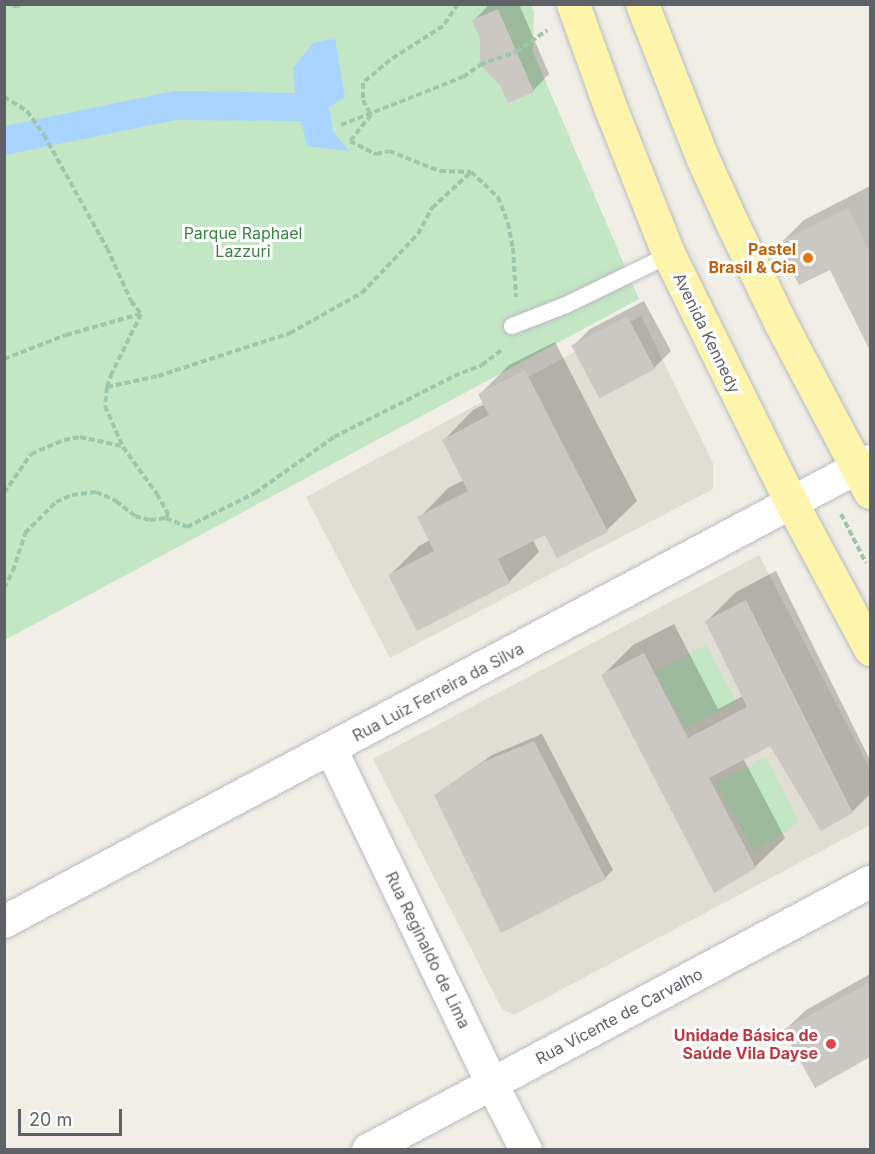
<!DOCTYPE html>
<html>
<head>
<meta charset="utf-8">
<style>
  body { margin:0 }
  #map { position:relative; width:875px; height:1154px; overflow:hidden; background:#f0eee6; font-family:Inter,sans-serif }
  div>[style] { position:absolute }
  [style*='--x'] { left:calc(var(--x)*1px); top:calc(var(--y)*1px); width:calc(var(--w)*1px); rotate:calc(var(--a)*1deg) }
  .education>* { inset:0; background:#dfddd4 }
  .green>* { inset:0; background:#c3e6c5; transform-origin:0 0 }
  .water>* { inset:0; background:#a8d4fe }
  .shadow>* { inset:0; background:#0003 }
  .building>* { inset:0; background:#cbc8c3; transform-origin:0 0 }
  .path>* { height:4px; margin-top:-2px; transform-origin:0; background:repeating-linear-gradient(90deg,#9cc7ab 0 6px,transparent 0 9px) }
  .roads { filter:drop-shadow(0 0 2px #b8bbbf) drop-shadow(0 0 2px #b8bbbf) }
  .service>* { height:16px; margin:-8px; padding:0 8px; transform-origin:8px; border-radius:8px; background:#fff }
  .minor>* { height:32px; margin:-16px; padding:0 16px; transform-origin:16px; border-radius:16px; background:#fff }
  .primary>* { height:33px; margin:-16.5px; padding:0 16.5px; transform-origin:16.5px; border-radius:16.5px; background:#fef5ad }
  .dots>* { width:16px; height:16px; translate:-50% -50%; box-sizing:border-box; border:3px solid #fff; border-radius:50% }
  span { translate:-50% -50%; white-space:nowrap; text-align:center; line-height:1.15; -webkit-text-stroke:6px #fff; paint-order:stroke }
  .park-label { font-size:16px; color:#36843f }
  .food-label { font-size:16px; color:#c56008; font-weight:700 }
  .right { translate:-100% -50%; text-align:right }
  .street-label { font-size:16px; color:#5e6166 }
  .health-label { font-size:16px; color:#be3a42; font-weight:700 }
  .frame { position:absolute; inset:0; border:6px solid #5e6166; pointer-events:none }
  .scale { position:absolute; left:18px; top:1109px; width:104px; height:27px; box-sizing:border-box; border:3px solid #5e6166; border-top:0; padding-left:8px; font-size:18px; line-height:21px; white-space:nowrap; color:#5e6166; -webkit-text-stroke:4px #fff; paint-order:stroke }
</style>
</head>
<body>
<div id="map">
  <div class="education">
    <i style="clip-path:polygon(641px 316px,713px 463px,713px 489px,390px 658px,306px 497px)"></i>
    <i style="clip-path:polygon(759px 555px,870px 769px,870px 825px,514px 1015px,502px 1009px,373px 759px)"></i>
  </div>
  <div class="green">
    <i style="clip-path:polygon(5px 5px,531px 5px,534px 12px,533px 52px,639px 299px,5px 640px)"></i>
    <i style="left:706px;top:645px;width:64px;height:57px;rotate:62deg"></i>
    <i style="clip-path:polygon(766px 757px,799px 822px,755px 852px,715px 783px)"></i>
  </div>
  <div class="water">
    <i style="clip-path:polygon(335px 38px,345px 97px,329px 107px,333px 131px,349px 151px,307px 146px,301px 121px,176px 120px,5px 155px,5px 126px,174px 91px,295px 93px,293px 68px,313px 43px)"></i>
  </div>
  <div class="shadow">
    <i style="clip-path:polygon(490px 4px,519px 4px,549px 74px,533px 91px,482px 39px,474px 20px)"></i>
    <i style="clip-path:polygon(870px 186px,870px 348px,831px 268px,780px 244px,804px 220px)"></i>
    <i style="clip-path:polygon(644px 301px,671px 351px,654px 368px,573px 346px,590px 329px)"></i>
    <i style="clip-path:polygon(555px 342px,637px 501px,607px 530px,557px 556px,546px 533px,533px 540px,539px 552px,509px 582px,390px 575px,419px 546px,430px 540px,419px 518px,448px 488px,464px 480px,444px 440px,473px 410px,485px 404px,479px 395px,509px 365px)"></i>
    <i style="clip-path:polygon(776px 571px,870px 760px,870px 794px,852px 812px,771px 744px,743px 758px,785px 838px,755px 867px,603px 675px,633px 645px,674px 624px,718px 709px,743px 696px,706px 622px,736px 592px)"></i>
    <i style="clip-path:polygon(542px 734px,613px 870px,605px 878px,435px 795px,492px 755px)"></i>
    <i style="clip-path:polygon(870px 974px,870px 1055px,816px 1086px,785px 1030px,806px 1010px)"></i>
  </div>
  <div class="building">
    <i style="clip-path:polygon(498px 9px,534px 92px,508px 103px,500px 85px,480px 65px,480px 39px,472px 20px)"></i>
    <i style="clip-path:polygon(848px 208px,870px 252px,870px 351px,830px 270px,799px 285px,778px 243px)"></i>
    <i style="left:627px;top:316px;width:60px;height:63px;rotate:62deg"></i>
    <i style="clip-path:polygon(525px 370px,608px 532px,557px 558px,545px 535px,498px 559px,510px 583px,417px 631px,388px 575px,434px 551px,417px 517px,468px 491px,442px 440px,489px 415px,478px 394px)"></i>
    <i style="clip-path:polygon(746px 600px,853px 813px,821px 831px,770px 746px,709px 778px,756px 868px,714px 893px,601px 675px,644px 653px,688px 738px,747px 707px,705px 621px)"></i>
    <i style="clip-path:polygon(534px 741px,606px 879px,501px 933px,434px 795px,483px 762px)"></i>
    <i style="clip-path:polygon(870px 982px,870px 1057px,815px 1088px,783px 1030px)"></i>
  </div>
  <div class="path">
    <i style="--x:12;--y:4;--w:5;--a:37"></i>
    <i style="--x:16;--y:7;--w:6;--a:-31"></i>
    <i style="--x:458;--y:4;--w:27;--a:124"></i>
    <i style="--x:443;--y:26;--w:63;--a:147.3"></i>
    <i style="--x:390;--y:60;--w:35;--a:140"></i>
    <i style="--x:363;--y:83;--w:17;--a:90"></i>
    <i style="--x:363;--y:100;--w:17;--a:62"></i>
    <i style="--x:371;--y:115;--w:33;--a:129"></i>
    <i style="--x:350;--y:141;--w:29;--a:27"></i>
    <i style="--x:376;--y:154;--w:13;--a:-13"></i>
    <i style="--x:389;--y:151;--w:55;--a:21.4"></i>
    <i style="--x:440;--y:171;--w:31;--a:2"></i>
    <i style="--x:471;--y:172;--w:37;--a:43"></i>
    <i style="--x:498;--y:197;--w:28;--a:69"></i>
    <i style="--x:508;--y:223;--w:25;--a:79"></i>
    <i style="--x:513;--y:248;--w:49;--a:86.5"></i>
    <i style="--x:4;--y:97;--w:27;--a:31"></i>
    <i style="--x:27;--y:111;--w:29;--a:55"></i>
    <i style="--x:44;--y:135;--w:129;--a:60.9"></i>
    <i style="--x:107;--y:248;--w:58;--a:65.6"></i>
    <i style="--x:131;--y:301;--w:16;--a:52"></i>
    <i style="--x:141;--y:314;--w:66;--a:116.2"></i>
    <i style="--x:112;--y:373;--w:15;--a:110"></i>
    <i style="--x:107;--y:387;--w:19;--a:96"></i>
    <i style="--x:105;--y:406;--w:45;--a:66.3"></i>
    <i style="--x:123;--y:447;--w:58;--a:54.1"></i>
    <i style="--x:157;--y:494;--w:23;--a:61"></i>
    <i style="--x:168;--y:514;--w:4;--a:117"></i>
    <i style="--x:341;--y:125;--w:131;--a:-21.5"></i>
    <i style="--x:463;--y:77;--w:21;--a:-35"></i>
    <i style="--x:480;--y:65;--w:38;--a:-20"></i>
    <i style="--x:516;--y:52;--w:38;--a:-35"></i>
    <i style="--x:4;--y:359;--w:66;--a:-21.2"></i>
    <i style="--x:66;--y:335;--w:77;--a:-15.8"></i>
    <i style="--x:107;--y:387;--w:52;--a:-12.2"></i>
    <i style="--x:158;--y:376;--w:139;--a:-18"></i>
    <i style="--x:290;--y:333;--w:82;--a:-29.1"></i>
    <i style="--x:362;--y:293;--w:81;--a:-46.5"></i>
    <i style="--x:418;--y:234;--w:30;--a:-62"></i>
    <i style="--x:432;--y:208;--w:53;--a:-42.7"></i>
    <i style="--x:4;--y:493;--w:47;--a:-55.3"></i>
    <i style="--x:31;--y:454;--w:36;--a:-23"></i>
    <i style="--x:64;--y:440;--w:16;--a:-11"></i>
    <i style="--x:80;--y:437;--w:43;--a:12.1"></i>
    <i style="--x:841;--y:514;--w:55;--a:63"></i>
    <i style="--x:4;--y:588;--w:19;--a:-62"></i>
    <i style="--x:13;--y:571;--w:40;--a:-72"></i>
    <i style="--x:25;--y:533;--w:44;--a:-45"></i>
    <i style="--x:56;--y:502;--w:17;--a:-24"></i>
    <i style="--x:72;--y:495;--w:24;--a:-7"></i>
    <i style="--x:96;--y:492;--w:22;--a:24"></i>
    <i style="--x:116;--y:501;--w:24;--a:38"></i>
    <i style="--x:135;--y:516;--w:16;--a:15"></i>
    <i style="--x:150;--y:520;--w:16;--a:-7"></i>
    <i style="--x:166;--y:518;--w:23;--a:23"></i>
    <i style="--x:187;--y:527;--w:76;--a:-26.6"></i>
    <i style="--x:255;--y:493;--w:97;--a:-35.3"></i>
    <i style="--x:334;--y:437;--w:135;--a:-26.9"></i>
    <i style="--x:454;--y:376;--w:30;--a:-21"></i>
    <i style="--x:482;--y:365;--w:25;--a:-37"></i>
  </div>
  <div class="roads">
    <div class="service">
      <i style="--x:512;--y:326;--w:58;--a:-21.3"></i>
      <i style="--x:566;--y:305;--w:114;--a:-25.9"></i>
    </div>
    <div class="minor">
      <i style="--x:331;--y:749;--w:372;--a:64.3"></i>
      <i style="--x:492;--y:1084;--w:74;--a:62.7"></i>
      <i style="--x:4;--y:922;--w:981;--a:-28.03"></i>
      <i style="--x:368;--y:1150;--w:569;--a:-28.1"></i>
    </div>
    <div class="primary">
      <i style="--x:573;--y:4;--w:109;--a:70.2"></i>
      <i style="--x:610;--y:107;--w:159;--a:68.3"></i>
      <i style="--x:669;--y:255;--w:278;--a:63.7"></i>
      <i style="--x:792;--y:504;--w:165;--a:61.7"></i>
      <i style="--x:642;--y:4;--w:164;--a:68.6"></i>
      <i style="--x:702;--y:157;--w:70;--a:65.6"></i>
      <i style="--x:731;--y:221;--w:114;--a:64.1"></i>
      <i style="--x:781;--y:324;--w:190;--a:62.1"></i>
    </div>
  </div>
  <div class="dots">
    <i style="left:808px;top:258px;background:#e8710a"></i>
    <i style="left:831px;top:1044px;background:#e0444e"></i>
  </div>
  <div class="park-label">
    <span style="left:243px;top:242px">Parque Raphael<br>Lazzuri</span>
  </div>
  <div class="food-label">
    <span class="right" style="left:796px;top:258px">Pastel<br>Brasil &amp; Cia</span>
  </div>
  <div class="street-label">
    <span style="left:707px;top:333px;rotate:64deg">Avenida Kennedy</span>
    <span style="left:438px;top:692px;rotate:-28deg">Rua Luiz Ferreira da Silva</span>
    <span style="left:428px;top:950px;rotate:64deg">Rua Reginaldo de Lima</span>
    <span style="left:619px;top:1016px;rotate:-28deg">Rua Vicente de Carvalho</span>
  </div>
  <div class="health-label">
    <span class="right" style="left:818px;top:1044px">Unidade Básica de<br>Saúde Vila Dayse</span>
  </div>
  <div class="frame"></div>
  <div class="scale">20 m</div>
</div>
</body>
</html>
